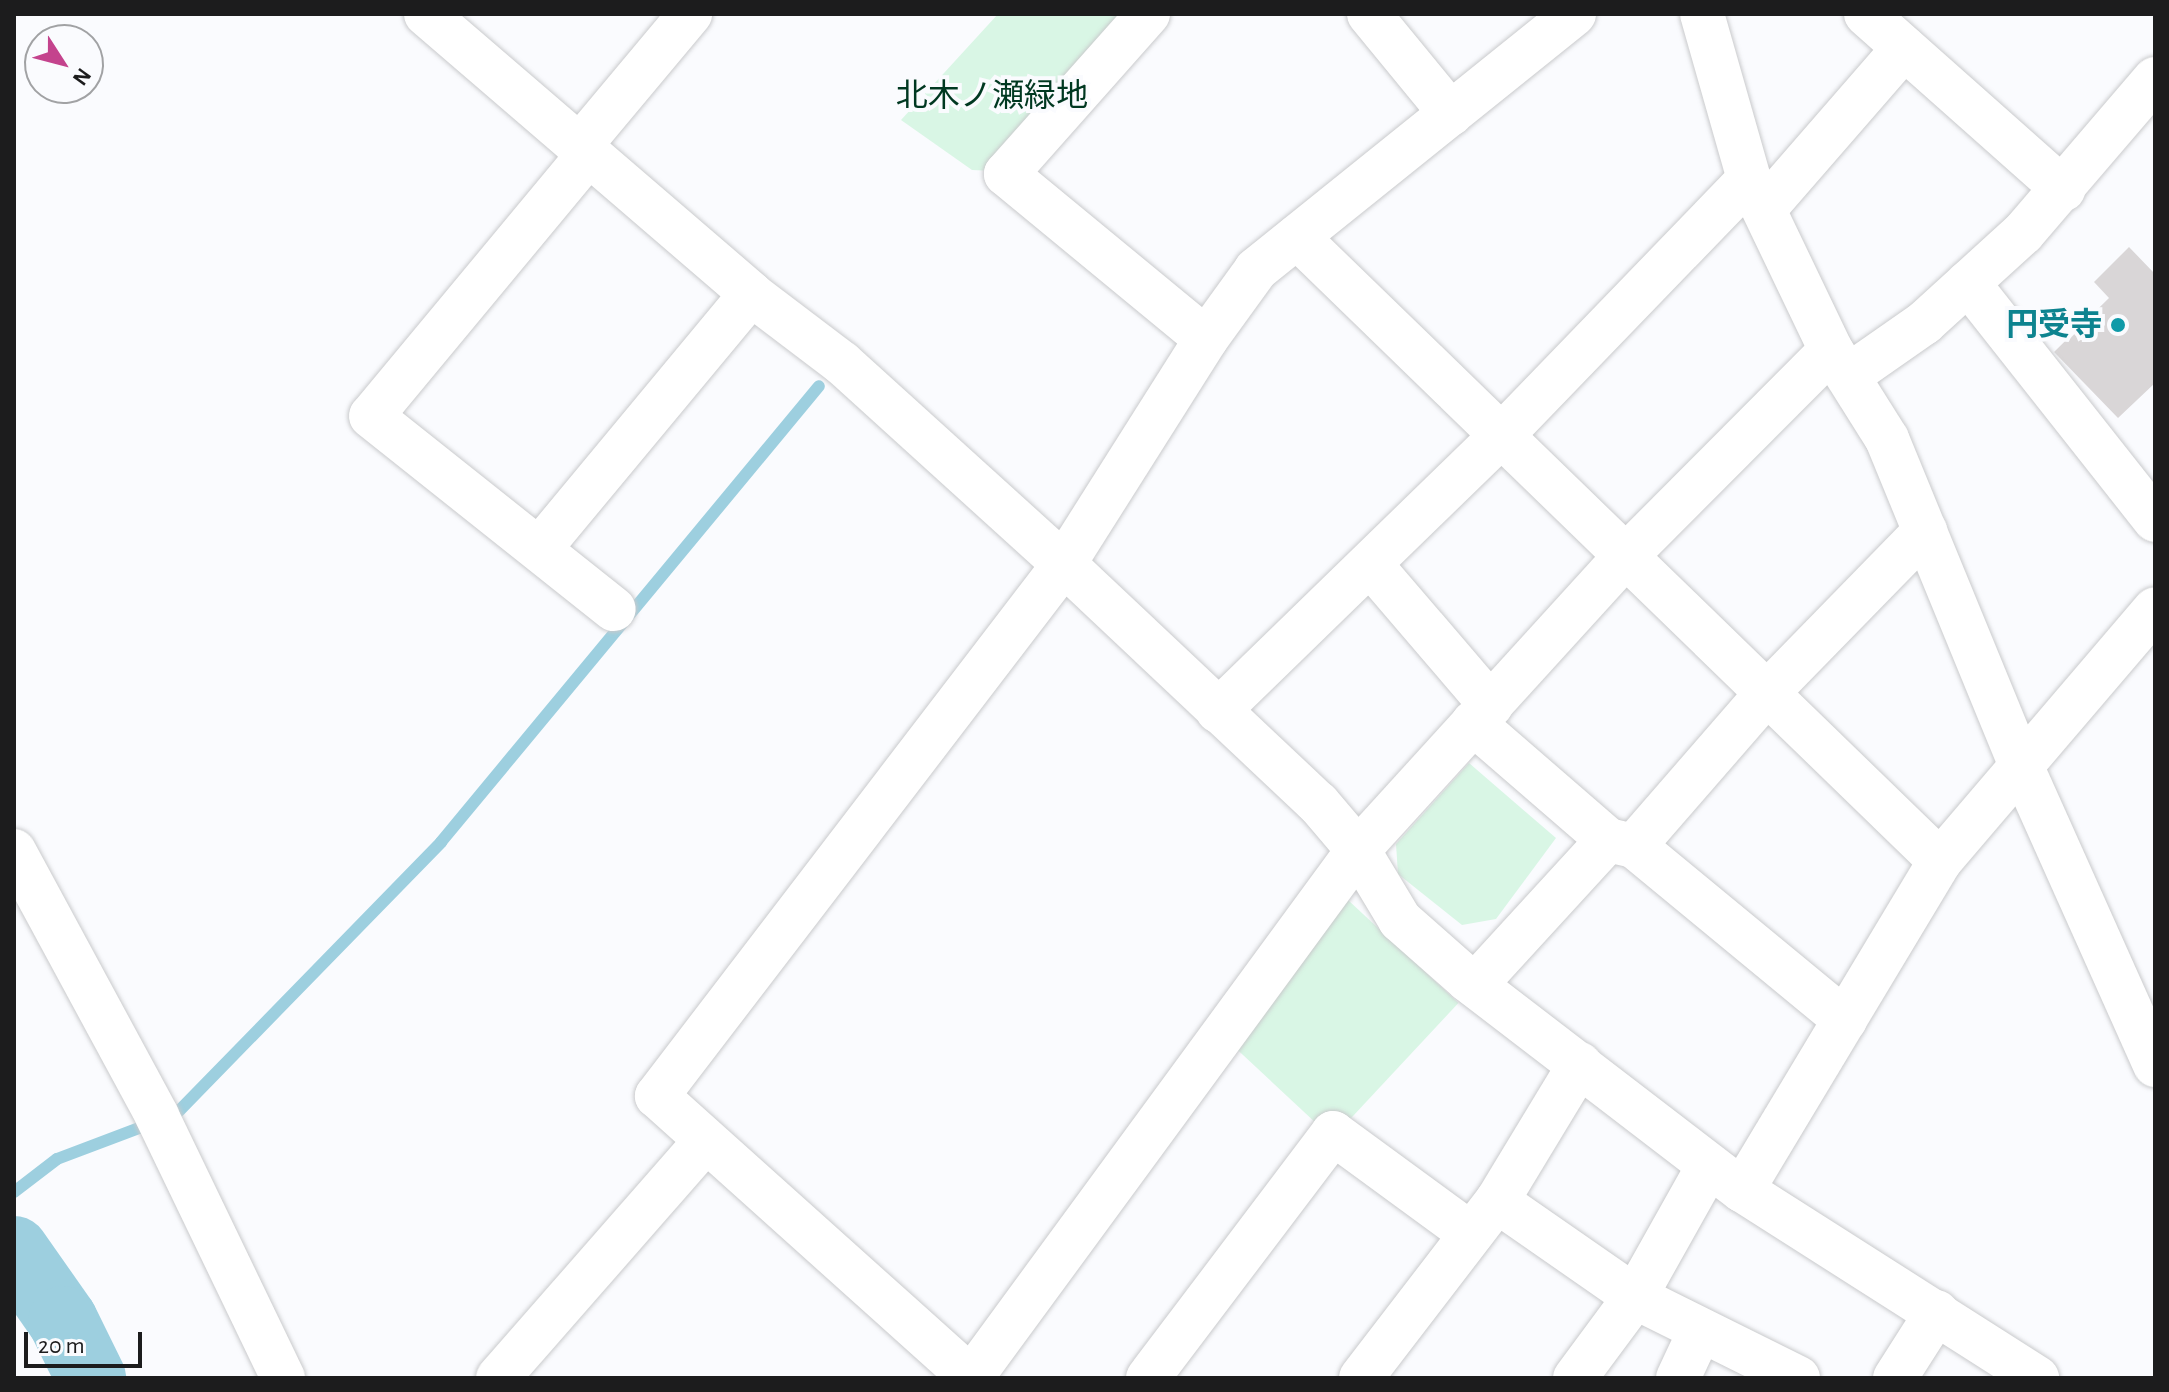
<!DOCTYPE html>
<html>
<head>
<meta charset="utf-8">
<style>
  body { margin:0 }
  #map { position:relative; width:2169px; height:1392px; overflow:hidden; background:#fafbfe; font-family:"Alegreya Sans","Noto Sans JP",sans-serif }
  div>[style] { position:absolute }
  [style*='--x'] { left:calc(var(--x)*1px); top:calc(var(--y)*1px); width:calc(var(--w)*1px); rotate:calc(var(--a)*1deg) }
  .green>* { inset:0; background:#d9f6e5; transform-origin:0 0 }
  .stream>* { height:12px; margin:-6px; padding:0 6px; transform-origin:6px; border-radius:6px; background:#9dcfdf }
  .river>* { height:70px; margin:-35px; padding:0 35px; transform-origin:35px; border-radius:35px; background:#9dcfdf }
  .building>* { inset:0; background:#d9d6d7 }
  .roads { filter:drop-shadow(0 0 2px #c9cacc) drop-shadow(0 0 2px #c9cacc) }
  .minor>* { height:44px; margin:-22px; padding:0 22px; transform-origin:22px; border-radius:22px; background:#fff }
  .dots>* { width:22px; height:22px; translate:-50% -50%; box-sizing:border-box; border:4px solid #fafbfe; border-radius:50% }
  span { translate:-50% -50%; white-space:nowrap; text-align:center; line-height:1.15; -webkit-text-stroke:8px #fafbfe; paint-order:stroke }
  .park-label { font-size:32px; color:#003821 }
  .culture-label { font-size:32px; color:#0d838f; font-weight:700 }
  .right { translate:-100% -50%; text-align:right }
  .frame { position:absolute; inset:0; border:16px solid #1c1c1d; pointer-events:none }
  .north { position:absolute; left:24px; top:24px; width:80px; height:80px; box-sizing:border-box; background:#fafbfe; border:2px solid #a1a2a4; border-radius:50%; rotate:126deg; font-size:22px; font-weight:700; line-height:32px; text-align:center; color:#1c1c1d }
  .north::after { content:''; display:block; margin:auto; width:28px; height:36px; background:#c4438d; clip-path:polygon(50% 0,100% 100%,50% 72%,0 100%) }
  .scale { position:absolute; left:24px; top:1332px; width:118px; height:36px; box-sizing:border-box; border:4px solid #1c1c1d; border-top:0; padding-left:10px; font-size:24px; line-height:28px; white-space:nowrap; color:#1c1c1d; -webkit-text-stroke:6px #fafbfe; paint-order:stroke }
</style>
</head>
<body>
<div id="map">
  <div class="green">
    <i style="clip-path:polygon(998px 14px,1133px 14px,994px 171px,972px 170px,901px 120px)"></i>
    <i style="clip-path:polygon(1469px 763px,1556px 838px,1496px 919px,1462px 925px,1398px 874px,1396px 844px)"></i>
    <i style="left:1348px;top:900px;width:151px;height:185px;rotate:43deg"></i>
  </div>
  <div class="stream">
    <i style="--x:14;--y:1192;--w:54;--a:-37.5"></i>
    <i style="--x:57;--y:1159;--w:127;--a:-20.7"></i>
    <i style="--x:176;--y:1114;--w:380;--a:-45.7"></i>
    <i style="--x:441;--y:842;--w:592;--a:-50.34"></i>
  </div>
  <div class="river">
    <i style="--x:14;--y:1251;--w:85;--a:55"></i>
    <i style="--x:63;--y:1321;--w:64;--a:63.8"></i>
  </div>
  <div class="building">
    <i style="clip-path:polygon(2129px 247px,2155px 274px,2155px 383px,2118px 418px,2054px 352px,2109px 298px,2094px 282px)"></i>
  </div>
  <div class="roads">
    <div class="minor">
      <i style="--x:426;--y:14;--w:429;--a:40.7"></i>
      <i style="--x:751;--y:294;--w:114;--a:37.2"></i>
      <i style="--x:842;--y:363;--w:299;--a:42.2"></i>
      <i style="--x:1064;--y:564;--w:349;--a:43.3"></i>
      <i style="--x:1318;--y:803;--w:62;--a:49.6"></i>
      <i style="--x:1358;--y:850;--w:82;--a:59"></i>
      <i style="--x:1400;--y:920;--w:91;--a:41.4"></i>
      <i style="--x:1468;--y:980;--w:345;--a:37.5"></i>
      <i style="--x:1742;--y:1190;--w:350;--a:32.5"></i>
      <i style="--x:1148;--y:14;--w:214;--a:131.6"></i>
      <i style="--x:1006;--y:174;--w:259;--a:39.5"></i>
      <i style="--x:1369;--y:14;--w:129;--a:50.6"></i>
      <i style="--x:1574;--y:14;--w:408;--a:141.2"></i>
      <i style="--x:1256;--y:270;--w:85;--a:125.9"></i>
      <i style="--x:1206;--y:339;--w:266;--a:122.3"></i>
      <i style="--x:1064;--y:564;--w:670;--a:127.42"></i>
      <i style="--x:657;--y:1096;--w:422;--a:41.9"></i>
      <i style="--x:971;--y:1378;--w:655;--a:-53.76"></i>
      <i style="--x:1358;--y:850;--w:395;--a:-47.7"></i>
      <i style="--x:1624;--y:558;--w:293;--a:-45.1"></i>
      <i style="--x:1702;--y:14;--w:172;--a:74.1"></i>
      <i style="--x:1749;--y:179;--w:190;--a:64.4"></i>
      <i style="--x:1831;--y:350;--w:105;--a:57.8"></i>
      <i style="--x:1887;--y:439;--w:350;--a:67.7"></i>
      <i style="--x:2020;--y:763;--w:331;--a:65.9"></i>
      <i style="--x:1866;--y:14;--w:264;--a:41.6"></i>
      <i style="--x:578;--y:148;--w:175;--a:-50.1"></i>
      <i style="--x:588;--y:155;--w:339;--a:129.7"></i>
      <i style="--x:371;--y:416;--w:310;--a:38.5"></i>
      <i style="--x:1765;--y:208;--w:212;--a:-49"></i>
      <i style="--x:1297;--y:237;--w:896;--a:44.14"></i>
      <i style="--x:1940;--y:861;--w:384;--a:121"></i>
      <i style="--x:1968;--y:283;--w:302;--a:51.7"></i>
      <i style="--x:1848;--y:376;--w:93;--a:-34.9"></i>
      <i style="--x:1924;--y:323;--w:134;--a:-42.3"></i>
      <i style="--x:2023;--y:233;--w:203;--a:-49.4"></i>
      <i style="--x:541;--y:547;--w:329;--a:-50.3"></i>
      <i style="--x:1370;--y:564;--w:186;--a:49.4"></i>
      <i style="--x:1218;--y:711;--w:397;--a:-44.2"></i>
      <i style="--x:1503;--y:434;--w:354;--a:-46"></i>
      <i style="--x:1473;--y:723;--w:179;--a:40.9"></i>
      <i style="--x:14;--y:851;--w:301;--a:61.6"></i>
      <i style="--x:157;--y:1116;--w:291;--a:64.3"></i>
      <i style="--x:1940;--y:861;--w:331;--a:-49.5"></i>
      <i style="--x:1475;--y:985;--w:197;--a:-47.5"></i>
      <i style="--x:1608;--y:840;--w:27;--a:13"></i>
      <i style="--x:1845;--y:1020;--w:273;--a:-140.5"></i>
      <i style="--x:1634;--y:846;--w:201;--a:-49"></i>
      <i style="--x:1766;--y:694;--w:228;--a:-45.7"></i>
      <i style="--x:1497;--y:1201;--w:168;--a:34.8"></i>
      <i style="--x:1635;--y:1297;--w:182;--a:26.4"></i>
      <i style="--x:498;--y:1378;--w:313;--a:-48.8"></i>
      <i style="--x:1148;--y:1378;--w:307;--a:-52.9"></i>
      <i style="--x:1333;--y:1133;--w:171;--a:36.2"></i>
      <i style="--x:1361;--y:1378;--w:223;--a:-52.5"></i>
      <i style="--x:1497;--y:1201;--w:160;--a:-58.8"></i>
      <i style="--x:1575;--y:1378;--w:101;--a:-53.5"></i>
      <i style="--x:1635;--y:1297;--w:151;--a:-60.7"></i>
      <i style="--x:1678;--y:1378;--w:52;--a:-64.9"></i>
      <i style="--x:1895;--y:1378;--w:78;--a:-57.5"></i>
    </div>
  </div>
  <div class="dots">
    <i style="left:2118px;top:325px;background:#0f9aa8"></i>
  </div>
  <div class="park-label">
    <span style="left:992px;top:96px">北木ノ瀬緑地</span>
  </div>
  <div class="culture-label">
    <span class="right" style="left:2102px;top:325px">円受寺</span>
  </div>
  <div class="frame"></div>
  <div class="north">N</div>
  <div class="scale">20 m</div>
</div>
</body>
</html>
